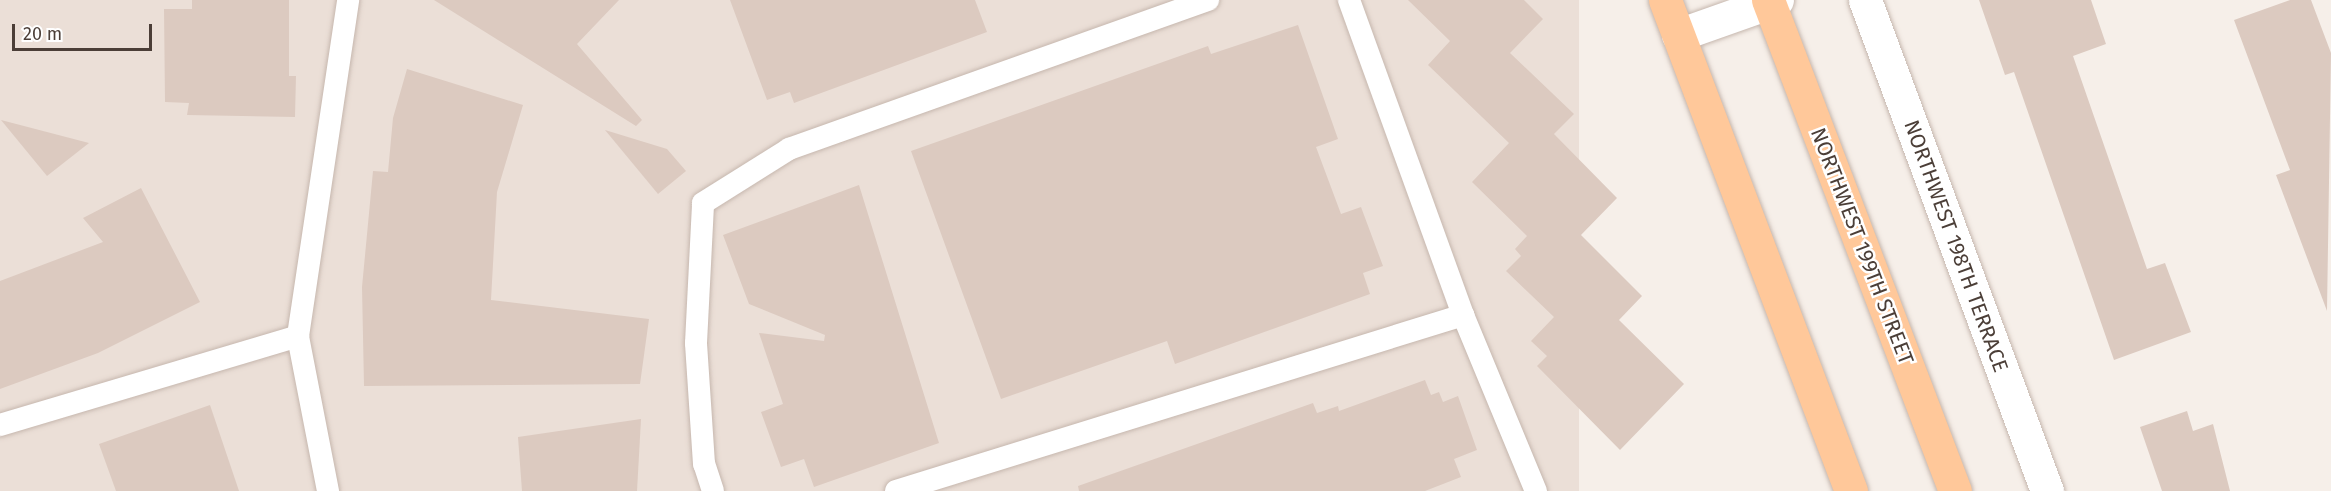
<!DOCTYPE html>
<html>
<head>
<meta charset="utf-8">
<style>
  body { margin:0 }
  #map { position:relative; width:2331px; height:491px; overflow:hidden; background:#f6efe9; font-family:"Fira Sans",sans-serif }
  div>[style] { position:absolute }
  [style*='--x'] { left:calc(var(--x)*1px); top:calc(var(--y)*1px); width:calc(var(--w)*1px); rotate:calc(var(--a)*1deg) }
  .residential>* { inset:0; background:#ebdfd7; transform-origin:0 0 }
  .building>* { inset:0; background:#dccac0 }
  .roads { filter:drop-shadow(0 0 2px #c6b7ae) drop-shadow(0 0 2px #c6b7ae) }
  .service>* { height:22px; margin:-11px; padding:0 11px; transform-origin:11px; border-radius:11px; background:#fff }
  .minor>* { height:33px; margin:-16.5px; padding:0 16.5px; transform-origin:16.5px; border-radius:16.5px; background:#fff }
  .primary>* { height:33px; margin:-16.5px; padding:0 16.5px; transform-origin:16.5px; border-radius:16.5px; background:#ffc89a }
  span { translate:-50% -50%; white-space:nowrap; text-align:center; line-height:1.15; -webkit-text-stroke:5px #fff; paint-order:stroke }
  .street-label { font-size:21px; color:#4b3e37 }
  .scale { position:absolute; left:12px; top:24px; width:140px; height:27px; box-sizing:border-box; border:3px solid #4b3e37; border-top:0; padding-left:8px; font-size:18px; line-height:21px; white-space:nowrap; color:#4b3e37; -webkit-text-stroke:4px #fff; paint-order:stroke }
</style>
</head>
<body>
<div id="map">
  <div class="residential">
    <i style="left:0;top:0;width:1579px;height:491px"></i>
  </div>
  <div class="building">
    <i style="clip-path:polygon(192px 0,289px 0,289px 76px,296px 76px,295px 117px,187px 115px,189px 103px,165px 102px,164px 9px,192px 9px)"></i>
    <i style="clip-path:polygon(434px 0,619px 0,577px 44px,642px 120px,636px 126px)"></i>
    <i style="clip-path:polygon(730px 0,975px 0,987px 32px,794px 103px,790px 92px,767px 100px)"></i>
    <i style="clip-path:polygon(1408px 0,1524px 0,1543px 19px,1510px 53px,1574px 114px,1554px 134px,1617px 198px,1581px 235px,1642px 296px,1619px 320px,1684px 384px,1620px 450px,1537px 366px,1547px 356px,1531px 341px,1554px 317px,1506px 271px,1521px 256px,1515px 249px,1527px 236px,1472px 182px,1509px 143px,1428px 65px,1450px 41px)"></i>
    <i style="clip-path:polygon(1979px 0,2091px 0,2106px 44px,2073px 56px,2147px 269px,2165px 263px,2191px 332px,2114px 360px,2014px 72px,2005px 75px)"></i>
    <i style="clip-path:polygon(2290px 0,2311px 0,2331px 53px,2327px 311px,2276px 175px,2290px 170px,2234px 20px)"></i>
    <i style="clip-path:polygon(1298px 25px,1338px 139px,1316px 147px,1341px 214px,1361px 207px,1383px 266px,1363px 273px,1370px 294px,1175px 364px,1167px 341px,1001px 399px,911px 151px,1208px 46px,1211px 54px)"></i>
    <i style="clip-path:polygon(407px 69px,523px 105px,497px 192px,491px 300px,649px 319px,640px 384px,364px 386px,362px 287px,373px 171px,388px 172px,393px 118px)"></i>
    <i style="clip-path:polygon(1px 120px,89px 143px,47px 176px)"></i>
    <i style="clip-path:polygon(605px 130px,667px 149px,686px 171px,658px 194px)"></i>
    <i style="clip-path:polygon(859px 185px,939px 443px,814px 487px,804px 459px,781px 467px,761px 412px,783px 404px,759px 333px,824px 341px,825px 335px,749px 304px,723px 235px)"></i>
    <i style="clip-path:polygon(141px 188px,200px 302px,98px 353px,0 389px,0 281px,103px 242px,83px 218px)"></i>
    <i style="clip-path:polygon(1425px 380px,1431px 395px,1439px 392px,1443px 402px,1458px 396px,1477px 450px,1454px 459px,1461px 477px,1425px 491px,1079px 491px,1078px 486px,1313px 403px,1317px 413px,1338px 406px,1339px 411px)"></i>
    <i style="clip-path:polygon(210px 405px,239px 491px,116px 491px,99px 444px)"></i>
    <i style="clip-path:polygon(2187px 411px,2193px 431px,2213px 424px,2230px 491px,2162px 491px,2140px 427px)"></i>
    <i style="clip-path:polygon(641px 419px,637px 491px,522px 491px,518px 437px)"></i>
  </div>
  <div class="roads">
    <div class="service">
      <i style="--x:1349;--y:0;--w:335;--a:70.1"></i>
      <i style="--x:1463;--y:315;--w:191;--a:67.5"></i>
      <i style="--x:0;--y:425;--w:311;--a:-16.6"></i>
      <i style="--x:328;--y:491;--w:158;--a:-101"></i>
      <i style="--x:298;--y:336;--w:340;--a:-81.5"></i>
      <i style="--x:713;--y:491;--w:28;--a:-108"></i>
      <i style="--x:704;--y:464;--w:121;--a:-93.8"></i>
      <i style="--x:696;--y:343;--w:140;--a:-87.1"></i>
      <i style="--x:703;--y:203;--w:102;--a:-32.1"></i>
      <i style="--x:789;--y:149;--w:445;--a:-19.6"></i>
      <i style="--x:896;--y:491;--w:594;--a:-17.24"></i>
    </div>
    <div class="minor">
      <i style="--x:1865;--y:0;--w:524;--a:69.66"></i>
      <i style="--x:1678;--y:35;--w:105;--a:-19.5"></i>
    </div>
    <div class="primary">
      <i style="--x:1665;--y:0;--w:525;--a:69.25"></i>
      <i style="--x:1768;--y:0;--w:525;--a:69.15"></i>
    </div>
  </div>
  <div class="street-label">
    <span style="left:1862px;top:246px;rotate:69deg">NORTHWEST 199TH STREET</span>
    <span style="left:1956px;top:246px;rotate:70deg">NORTHWEST 198TH TERRACE</span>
  </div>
  <div class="scale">20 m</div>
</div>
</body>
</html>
